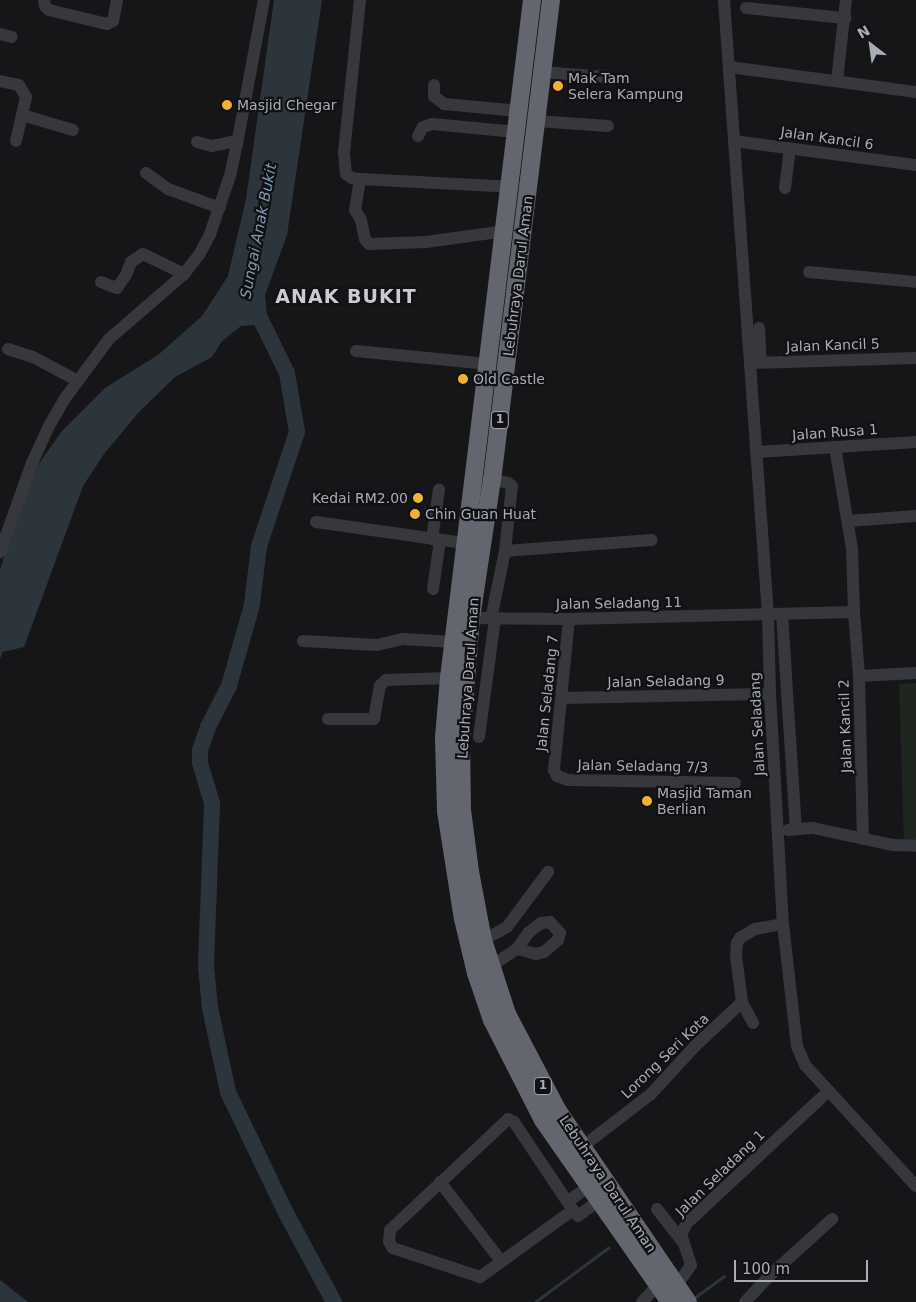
<!DOCTYPE html>
<html>
<head>
<meta charset="utf-8">
<style>
  body { margin:0 }
  #map { position:relative; width:916px; height:1302px; overflow:hidden; background:#161618; font-family:"DejaVu Sans",sans-serif }
  div>[style] { position:absolute }
  [style*='--x'] { left:calc(var(--x)*1px); top:calc(var(--y)*1px); width:calc(var(--w)*1px); rotate:calc(var(--a)*1deg) }
  .green>* { inset:0; background:#1e261f }
  .water>* { inset:0; background:#2c353c }
  .stream>* { height:2.5px; margin:-1.25px; padding:0 1.25px; transform-origin:1.25px; border-radius:1.25px; background:#2c353c }
  .river>* { height:16px; margin:-8px; padding:0 8px; transform-origin:8px; border-radius:8px; background:#2c353c }
  .minor>* { height:12px; margin:-6px; padding:0 6px; transform-origin:6px; border-radius:6px; background:#37383d }
  .highway>* { height:18px; margin:-9px; padding:0 9px; transform-origin:9px; border-radius:9px; background:#63666e }
  .dots>* { width:14px; height:14px; translate:-50% -50%; box-sizing:border-box; border:2px solid #111113; border-radius:50% }
  span { translate:-50% -50%; white-space:nowrap; text-align:center; line-height:1.15; -webkit-text-stroke:4.5px #111113; paint-order:stroke }
  .shield-label span { padding:1px 4px; background:#111113; border:1px solid; border-radius:4px; -webkit-text-stroke-width:0 }
  .shield-label { font-size:12px; color:#a8adb8; font-weight:700 }
  .poi-label { font-size:14px; color:#a8adb8 }
  .left { translate:0 -50%; text-align:left }
  .right { translate:-100% -50%; text-align:right }
  .street-label { font-size:14px; color:#a8adb8 }
  .water-label { font-size:15px; color:#7f9bb3; font-style:italic }
  .district-label { font-size:19px; color:#c9ccd4; font-weight:700; letter-spacing:1px }
  .north { position:absolute; left:846px; top:20px; width:50px; height:50px; -webkit-text-stroke:4px #111113; paint-order:stroke; rotate:330deg; font-size:14px; font-weight:700; line-height:20px; text-align:center; color:#a8adb8 }
  .north::after { content:''; display:block; margin:auto; width:18px; height:22px; background:#a8adb8; clip-path:polygon(50% 0,100% 100%,50% 72%,0 100%) }
  .scale { position:absolute; left:734px; top:1260px; width:134px; height:22px; box-sizing:border-box; border:2px solid #a8adb8; border-top:0; padding-left:6px; font-size:15px; line-height:18px; white-space:nowrap; color:#a8adb8; -webkit-text-stroke:4px #111113; paint-order:stroke }
</style>
</head>
<body>
<div id="map">
  <div class="green">
    <i style="clip-path:polygon(916px 683px,916px 843px,904px 844px,899px 684px)"></i>
  </div>
  <div class="water">
    <i style="clip-path:polygon(274px 0,322px 0,287px 235px,265px 295px,267px 315px,255px 325px,241px 326px,222px 341px,212px 357px,175px 377px,139px 412px,104px 454px,83px 486px,24px 647px,3px 652px,0 659px,0 570px,15px 518px,38px 465px,62px 431px,105px 388px,158px 355px,202px 316px,228px 276px,246px 199px)"></i>
    <i style="clip-path:polygon(0 1280px,28px 1302px,0 1302px)"></i>
  </div>
  <div class="stream">
    <i style="--x:694;--y:1298;--w:37;--a:-36"></i>
    <i style="--x:535;--y:1302;--w:91;--a:-36.5"></i>
  </div>
  <div class="river">
    <i style="--x:246;--y:304;--w:22;--a:47"></i>
    <i style="--x:261;--y:320;--w:59;--a:63.9"></i>
    <i style="--x:287;--y:373;--w:60;--a:80.4"></i>
    <i style="--x:297;--y:432;--w:120;--a:108.4"></i>
    <i style="--x:259;--y:546;--w:59;--a:96.8"></i>
    <i style="--x:252;--y:605;--w:84;--a:105.9"></i>
    <i style="--x:229;--y:686;--w:46;--a:117.1"></i>
    <i style="--x:208;--y:727;--w:24;--a:109"></i>
    <i style="--x:200;--y:750;--w:13;--a:90"></i>
    <i style="--x:200;--y:763;--w:42;--a:73.3"></i>
    <i style="--x:212;--y:803;--w:163;--a:92.1"></i>
    <i style="--x:206;--y:966;--w:42;--a:84.6"></i>
    <i style="--x:210;--y:1008;--w:86;--a:77.9"></i>
    <i style="--x:228;--y:1092;--w:134;--a:64.4"></i>
    <i style="--x:286;--y:1213;--w:101;--a:61.7"></i>
  </div>
  <div class="minor">
    <i style="--x:44;--y:0;--w:6;--a:81"></i>
    <i style="--x:45;--y:6;--w:6;--a:45"></i>
    <i style="--x:49;--y:10;--w:60;--a:13.6"></i>
    <i style="--x:107;--y:24;--w:7;--a:-27"></i>
    <i style="--x:113;--y:21;--w:21;--a:-79"></i>
    <i style="--x:360;--y:0;--w:153;--a:96"></i>
    <i style="--x:344;--y:152;--w:22;--a:85"></i>
    <i style="--x:346;--y:174;--w:7;--a:34"></i>
    <i style="--x:352;--y:178;--w:8;--a:7"></i>
    <i style="--x:360;--y:179;--w:151;--a:3"></i>
    <i style="--x:724;--y:0;--w:617;--a:85.91"></i>
    <i style="--x:768;--y:615;--w:79;--a:88.5"></i>
    <i style="--x:770;--y:694;--w:230;--a:86.8"></i>
    <i style="--x:783;--y:924;--w:123;--a:83.5"></i>
    <i style="--x:797;--y:1046;--w:21;--a:67"></i>
    <i style="--x:805;--y:1065;--w:164;--a:47.5"></i>
    <i style="--x:746;--y:8;--w:100;--a:5.8"></i>
    <i style="--x:0;--y:34;--w:12;--a:14"></i>
    <i style="--x:729;--y:67;--w:189;--a:7.6"></i>
    <i style="--x:542;--y:72;--w:65;--a:4.4"></i>
    <i style="--x:0;--y:81;--w:19;--a:12"></i>
    <i style="--x:19;--y:85;--w:14;--a:60"></i>
    <i style="--x:26;--y:97;--w:45;--a:102.8"></i>
    <i style="--x:837;--y:81;--w:81;--a:-83.7"></i>
    <i style="--x:434;--y:85;--w:11;--a:90"></i>
    <i style="--x:434;--y:96;--w:13;--a:39"></i>
    <i style="--x:444;--y:104;--w:75;--a:5.3"></i>
    <i style="--x:22;--y:115;--w:53;--a:16.4"></i>
    <i style="--x:537;--y:121;--w:71;--a:4"></i>
    <i style="--x:418;--y:136;--w:10;--a:-61"></i>
    <i style="--x:423;--y:127;--w:9;--a:-18"></i>
    <i style="--x:432;--y:124;--w:85;--a:5.4"></i>
    <i style="--x:734;--y:141;--w:184;--a:7.5"></i>
    <i style="--x:197;--y:142;--w:16;--a:15"></i>
    <i style="--x:212;--y:146;--w:19;--a:-12"></i>
    <i style="--x:231;--y:142;--w:6;--a:18"></i>
    <i style="--x:146;--y:173;--w:27;--a:36"></i>
    <i style="--x:168;--y:189;--w:55;--a:20.1"></i>
    <i style="--x:360;--y:179;--w:31;--a:99"></i>
    <i style="--x:355;--y:210;--w:12;--a:59"></i>
    <i style="--x:361;--y:220;--w:19;--a:78"></i>
    <i style="--x:365;--y:239;--w:6;--a:51"></i>
    <i style="--x:369;--y:244;--w:57;--a:-2"></i>
    <i style="--x:426;--y:242;--w:80;--a:-7.9"></i>
    <i style="--x:785;--y:188;--w:40;--a:-82.9"></i>
    <i style="--x:809;--y:272;--w:107;--a:5.3"></i>
    <i style="--x:101;--y:282;--w:17;--a:21"></i>
    <i style="--x:117;--y:288;--w:16;--a:-55"></i>
    <i style="--x:126;--y:275;--w:14;--a:-69"></i>
    <i style="--x:131;--y:262;--w:14;--a:-34"></i>
    <i style="--x:143;--y:254;--w:46;--a:26"></i>
    <i style="--x:759;--y:328;--w:34;--a:87"></i>
    <i style="--x:8;--y:349;--w:26;--a:18"></i>
    <i style="--x:33;--y:357;--w:51;--a:28.1"></i>
    <i style="--x:356;--y:351;--w:133;--a:5.6"></i>
    <i style="--x:750;--y:363;--w:166;--a:-1.7"></i>
    <i style="--x:835;--y:447;--w:103;--a:80.5"></i>
    <i style="--x:852;--y:549;--w:63;--a:88.2"></i>
    <i style="--x:854;--y:612;--w:64;--a:85.5"></i>
    <i style="--x:859;--y:676;--w:163;--a:88.6"></i>
    <i style="--x:757;--y:452;--w:159;--a:-3.6"></i>
    <i style="--x:848;--y:521;--w:68;--a:-4.2"></i>
    <i style="--x:316;--y:522;--w:149;--a:8.1"></i>
    <i style="--x:432;--y:539;--w:50;--a:-82"></i>
    <i style="--x:505;--y:551;--w:147;--a:-4.3"></i>
    <i style="--x:0;--y:552;--w:95;--a:-70.2"></i>
    <i style="--x:32;--y:463;--w:41;--a:-65.3"></i>
    <i style="--x:49;--y:426;--w:34;--a:-60"></i>
    <i style="--x:66;--y:397;--w:72;--a:-53.4"></i>
    <i style="--x:109;--y:339;--w:99;--a:-40.9"></i>
    <i style="--x:184;--y:274;--w:24;--a:-52"></i>
    <i style="--x:199;--y:255;--w:24;--a:-62"></i>
    <i style="--x:210;--y:234;--w:61;--a:-71"></i>
    <i style="--x:230;--y:176;--w:33;--a:-78"></i>
    <i style="--x:237;--y:144;--w:147;--a:-79.4"></i>
    <i style="--x:433;--y:589;--w:49;--a:-81.9"></i>
    <i style="--x:782;--y:614;--w:214;--a:86.3"></i>
    <i style="--x:471;--y:618;--w:98;--a:0.6"></i>
    <i style="--x:569;--y:619;--w:285;--a:-1.4"></i>
    <i style="--x:491;--y:619;--w:69;--a:-78.4"></i>
    <i style="--x:505;--y:551;--w:65;--a:-83.9"></i>
    <i style="--x:512;--y:486;--w:5;--a:-143"></i>
    <i style="--x:508;--y:483;--w:16;--a:-166"></i>
    <i style="--x:569;--y:619;--w:152;--a:95.7"></i>
    <i style="--x:554;--y:770;--w:7;--a:63"></i>
    <i style="--x:557;--y:776;--w:12;--a:20"></i>
    <i style="--x:568;--y:780;--w:167;--a:1"></i>
    <i style="--x:303;--y:641;--w:74;--a:3.1"></i>
    <i style="--x:377;--y:645;--w:27;--a:-13"></i>
    <i style="--x:403;--y:639;--w:50;--a:3.4"></i>
    <i style="--x:859;--y:676;--w:57;--a:-3"></i>
    <i style="--x:562;--y:698;--w:208;--a:-1.1"></i>
    <i style="--x:328;--y:719;--w:46;--a:0"></i>
    <i style="--x:374;--y:719;--w:34;--a:-80"></i>
    <i style="--x:380;--y:686;--w:8;--a:-45"></i>
    <i style="--x:386;--y:680;--w:63;--a:-1.8"></i>
    <i style="--x:479;--y:737;--w:119;--a:-82.3"></i>
    <i style="--x:788;--y:830;--w:25;--a:-5"></i>
    <i style="--x:813;--y:828;--w:82;--a:12"></i>
    <i style="--x:893;--y:845;--w:23;--a:2"></i>
    <i style="--x:483;--y:940;--w:27;--a:-28"></i>
    <i style="--x:507;--y:927;--w:69;--a:-53.3"></i>
    <i style="--x:490;--y:967;--w:32;--a:-34"></i>
    <i style="--x:517;--y:949;--w:19;--a:-55"></i>
    <i style="--x:528;--y:933;--w:16;--a:-38"></i>
    <i style="--x:541;--y:923;--w:9;--a:-6"></i>
    <i style="--x:550;--y:922;--w:15;--a:48"></i>
    <i style="--x:560;--y:933;--w:7;--a:106"></i>
    <i style="--x:558;--y:940;--w:18;--a:139"></i>
    <i style="--x:544;--y:952;--w:8;--a:166"></i>
    <i style="--x:536;--y:954;--w:20;--a:-165"></i>
    <i style="--x:753;--y:1023;--w:24;--a:-118"></i>
    <i style="--x:742;--y:1002;--w:46;--a:-97.4"></i>
    <i style="--x:736;--y:956;--w:13;--a:-86"></i>
    <i style="--x:737;--y:943;--w:6;--a:-59"></i>
    <i style="--x:740;--y:938;--w:17;--a:-31"></i>
    <i style="--x:755;--y:929;--w:28;--a:-10"></i>
    <i style="--x:582;--y:1147;--w:87;--a:-37.5"></i>
    <i style="--x:651;--y:1094;--w:65;--a:-47.5"></i>
    <i style="--x:695;--y:1046;--w:64;--a:-43.1"></i>
    <i style="--x:440;--y:1182;--w:100;--a:52.3"></i>
    <i style="--x:568;--y:1201;--w:25;--a:-34"></i>
    <i style="--x:657;--y:1209;--w:41;--a:52"></i>
    <i style="--x:573;--y:1210;--w:115;--a:144.2"></i>
    <i style="--x:480;--y:1277;--w:92;--a:-161.6"></i>
    <i style="--x:393;--y:1248;--w:7;--a:-124"></i>
    <i style="--x:389;--y:1242;--w:12;--a:-85"></i>
    <i style="--x:390;--y:1230;--w:162;--a:-43.2"></i>
    <i style="--x:508;--y:1119;--w:7;--a:27"></i>
    <i style="--x:514;--y:1122;--w:106;--a:56.2"></i>
    <i style="--x:573;--y:1210;--w:8;--a:50"></i>
    <i style="--x:578;--y:1216;--w:26;--a:-36"></i>
    <i style="--x:677;--y:1285;--w:24;--a:-55"></i>
    <i style="--x:691;--y:1265;--w:33;--a:-108"></i>
    <i style="--x:681;--y:1234;--w:13;--a:-61"></i>
    <i style="--x:687;--y:1223;--w:186;--a:-43"></i>
    <i style="--x:642;--y:1302;--w:23;--a:-47"></i>
    <i style="--x:745;--y:1302;--w:33;--a:-47"></i>
    <i style="--x:767;--y:1278;--w:88;--a:-42.2"></i>
  </div>
  <div class="highway">
    <i style="--x:532;--y:0;--w:683;--a:96.98"></i>
    <i style="--x:449;--y:678;--w:60;--a:94.8"></i>
    <i style="--x:444;--y:738;--w:73;--a:88.4"></i>
    <i style="--x:446;--y:811;--w:109;--a:81.1"></i>
    <i style="--x:463;--y:919;--w:56;--a:76.5"></i>
    <i style="--x:476;--y:973;--w:50;--a:71.2"></i>
    <i style="--x:492;--y:1020;--w:112;--a:63"></i>
    <i style="--x:543;--y:1120;--w:222;--a:55.1"></i>
    <i style="--x:551;--y:0;--w:483;--a:97"></i>
    <i style="--x:492;--y:479;--w:141;--a:98.6"></i>
    <i style="--x:471;--y:618;--w:123;--a:94.6"></i>
    <i style="--x:461;--y:741;--w:69;--a:89.2"></i>
    <i style="--x:462;--y:810;--w:63;--a:82.6"></i>
    <i style="--x:470;--y:872;--w:69;--a:79.2"></i>
    <i style="--x:483;--y:940;--w:78;--a:72"></i>
    <i style="--x:507;--y:1014;--w:110;--a:62.3"></i>
    <i style="--x:558;--y:1111;--w:231;--a:55.8"></i>
  </div>
  <div class="dots">
    <i style="left:558px;top:86px;background:#f2b134"></i>
    <i style="left:227px;top:105px;background:#f2b134"></i>
    <i style="left:463px;top:379px;background:#f2b134"></i>
    <i style="left:418px;top:498px;background:#f2b134"></i>
    <i style="left:415px;top:514px;background:#f2b134"></i>
    <i style="left:647px;top:801px;background:#f2b134"></i>
  </div>
  <div class="shield-label">
    <span style="left:500px;top:420px">1</span>
    <span style="left:543px;top:1086px">1</span>
  </div>
  <div class="poi-label">
    <span class="left" style="left:568px;top:86px">Mak Tam<br>Selera Kampung</span>
    <span class="left" style="left:237px;top:105px">Masjid Chegar</span>
    <span class="left" style="left:473px;top:379px">Old Castle</span>
    <span class="right" style="left:408px;top:498px">Kedai RM2.00</span>
    <span class="left" style="left:425px;top:514px">Chin Guan Huat</span>
    <span class="left" style="left:657px;top:801px">Masjid Taman<br>Berlian</span>
  </div>
  <div class="street-label">
    <span style="left:827px;top:138px;rotate:8deg">Jalan Kancil 6</span>
    <span style="left:518px;top:276px;rotate:-83deg">Lebuhraya Darul Aman</span>
    <span style="left:833px;top:345px;rotate:-2deg">Jalan Kancil 5</span>
    <span style="left:835px;top:432px;rotate:-4deg">Jalan Rusa 1</span>
    <span style="left:619px;top:603px;rotate:-1deg">Jalan Seladang 11</span>
    <span style="left:468px;top:678px;rotate:-86deg">Lebuhraya Darul Aman</span>
    <span style="left:666px;top:681px;rotate:-1deg">Jalan Seladang 9</span>
    <span style="left:547px;top:693px;rotate:-84deg">Jalan Seladang 7</span>
    <span style="left:757px;top:724px;rotate:-93deg">Jalan Seladang</span>
    <span style="left:845px;top:726px;rotate:-92deg">Jalan Kancil 2</span>
    <span style="left:643px;top:766px;rotate:1deg">Jalan Seladang 7/3</span>
    <span style="left:665px;top:1056px;rotate:-44deg">Lorong Seri Kota</span>
    <span style="left:720px;top:1173px;rotate:-44deg">Jalan Seladang 1</span>
    <span style="left:608px;top:1184px;rotate:56deg">Lebuhraya Darul Aman</span>
  </div>
  <div class="water-label">
    <span style="left:259px;top:231px;rotate:-79deg">Sungai Anak Bukit</span>
  </div>
  <div class="district-label">
    <span style="left:346px;top:297px">ANAK BUKIT</span>
  </div>
  <div class="north">N</div>
  <div class="scale">100 m</div>
</div>
</body>
</html>
